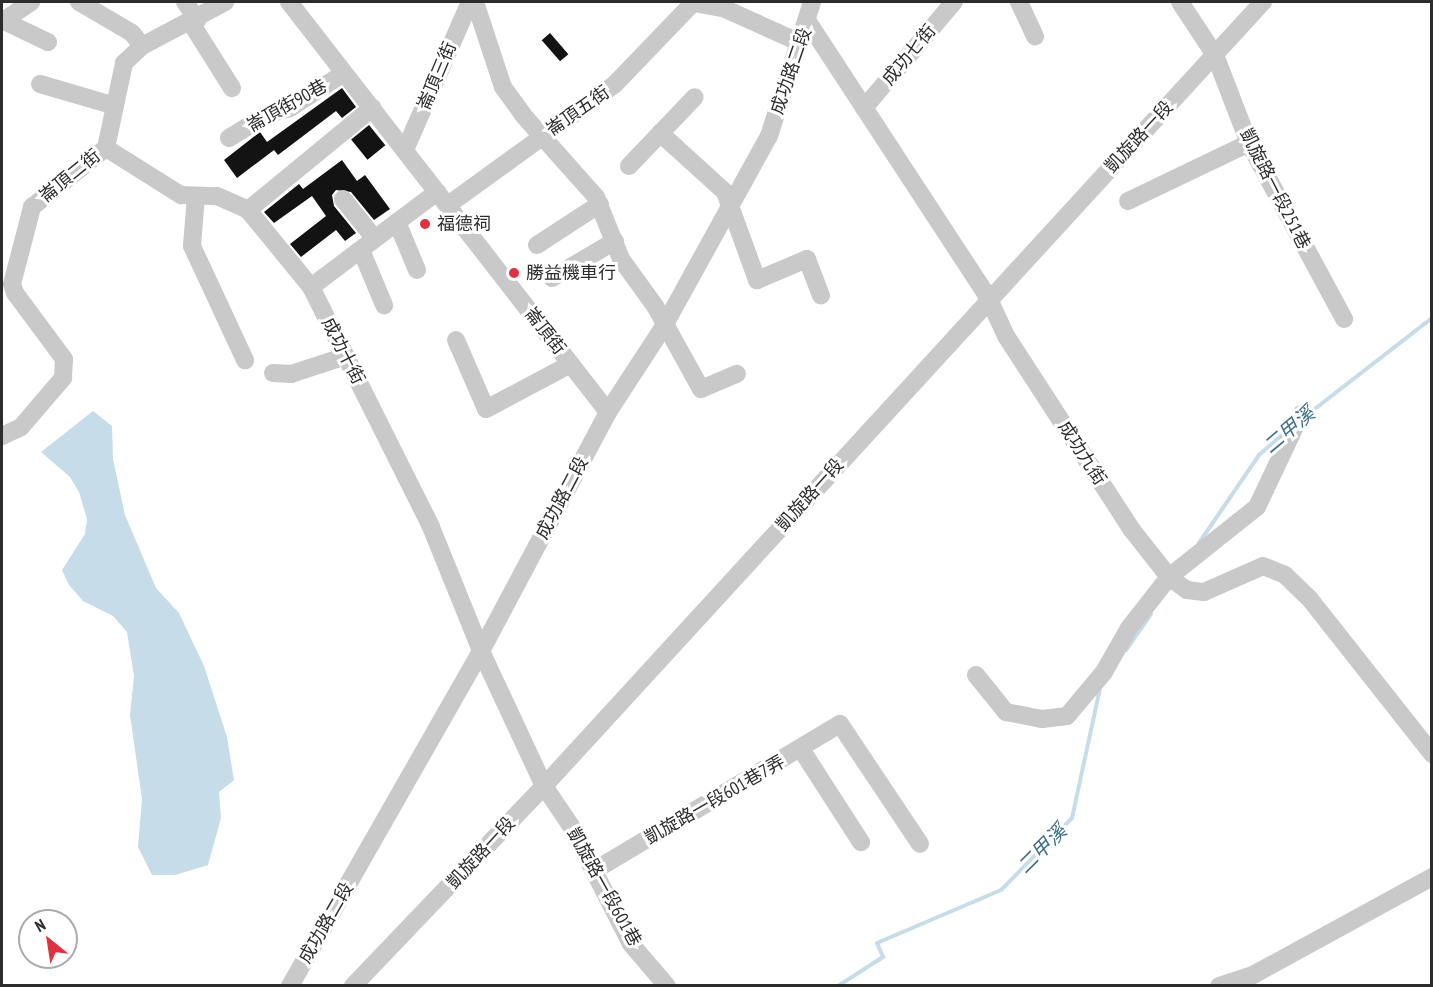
<!DOCTYPE html>
<html>
<head>
<meta charset="utf-8">
<style>
  body { margin:0 }
  #map { position:relative; width:1433px; height:987px; overflow:hidden; background:#fff; font-family:"PT Sans Narrow","Noto Sans TC",sans-serif }
  div>[style] { position:absolute }
  [style*='--x'] { left:calc(var(--x)*1px); top:calc(var(--y)*1px); width:calc(var(--w)*1px); rotate:calc(var(--a)*1deg) }
  .water>* { inset:0; background:#c6dce9 }
  .stream>* { height:4px; margin:-2px; padding:0 2px; transform-origin:2px; border-radius:2px; background:#c6dce9 }
  .building>* { inset:0; background:#131313; transform-origin:0 0 }
  .minor>* { height:18px; margin:-9px; padding:0 9px; transform-origin:9px; border-radius:9px; background:#c9c9c9 }
  .dots>* { width:16px; height:16px; translate:-50% -50%; box-sizing:border-box; border:3px solid #fff; border-radius:50% }
  span { translate:-50% -50%; white-space:nowrap; text-align:center; line-height:1.15; -webkit-text-stroke:6px #fff; paint-order:stroke }
  .street-label { font-size:18px; color:#2c2c2c }
  .poi-label { font-size:18px; color:#2c2c2c }
  .left { translate:0 -50%; text-align:left }
  .water-label { font-size:20px; color:#3d6d8a; font-style:italic }
  .frame { position:absolute; inset:0; border:3px solid #2c2c2c; pointer-events:none }
  .north { position:absolute; left:18px; top:909px; width:60px; height:60px; box-sizing:border-box; background:#fff; border:2px solid #ababab; border-radius:50%; rotate:330deg; font-size:16px; font-weight:700; line-height:24px; text-align:center; color:#2c2c2c }
  .north::after { content:''; display:block; margin:auto; width:21px; height:27px; background:#df3240; clip-path:polygon(50% 0,100% 100%,50% 72%,0 100%) }
</style>
</head>
<body>
<div id="map">
  <div class="water">
    <i style="clip-path:polygon(93px 411px,112px 426px,113px 459px,125px 515px,156px 588px,179px 613px,204px 666px,227px 737px,234px 780px,219px 792px,221px 818px,208px 865px,175px 875px,152px 875px,138px 847px,142px 799px,130px 715px,134px 676px,127px 632px,113px 616px,83px 601px,69px 585px,62px 570px,85px 534px,87px 519px,79px 492px,70px 477px,41px 452px)"></i>
  </div>
  <div class="stream">
    <i style="--x:1307;--y:415;--w:158;--a:-37.8"></i>
    <i style="--x:1199;--y:543;--w:107;--a:-55.7"></i>
    <i style="--x:1259;--y:455;--w:30;--a:-41"></i>
    <i style="--x:1126;--y:650;--w:44;--a:-55.2"></i>
    <i style="--x:838;--y:986;--w:54;--a:-32.8"></i>
    <i style="--x:883;--y:957;--w:15;--a:-113"></i>
    <i style="--x:877;--y:943;--w:135;--a:-23.1"></i>
    <i style="--x:1001;--y:890;--w:101;--a:-45.4"></i>
    <i style="--x:1072;--y:818;--w:132;--a:-77.8"></i>
  </div>
  <div class="building">
    <i style="left:550px;top:33px;width:28px;height:11px;rotate:49deg"></i>
    <i style="clip-path:polygon(342px 88px,356px 107px,342px 118px,336px 111px,278px 155px,274px 150px,237px 178px,224px 160px,260px 132px,267px 142px)"></i>
    <i style="left:369px;top:125px;width:26px;height:23px;rotate:51deg"></i>
    <i style="clip-path:polygon(342px 160px,357px 181px,365px 175px,390px 209px,374px 220px,351px 192px,336px 190px,332px 195px,334px 206px,356px 233px,345px 241px,336px 230px,301px 257px,290px 244px,326px 216px,312px 196px,274px 223px,264px 212px,299px 184px,303px 189px)"></i>
  </div>
  <div class="minor">
    <i style="--x:79;--y:2;--w:61;--a:30.3"></i>
    <i style="--x:132;--y:33;--w:16;--a:52"></i>
    <i style="--x:185;--y:2;--w:22;--a:56"></i>
    <i style="--x:289;--y:2;--w:519;--a:52.12"></i>
    <i style="--x:475;--y:2;--w:89;--a:71.8"></i>
    <i style="--x:503;--y:87;--w:34;--a:54"></i>
    <i style="--x:523;--y:115;--w:110;--a:48.3"></i>
    <i style="--x:596;--y:197;--w:67;--a:68"></i>
    <i style="--x:621;--y:259;--w:58;--a:54.1"></i>
    <i style="--x:655;--y:306;--w:95;--a:61"></i>
    <i style="--x:701;--y:389;--w:39;--a:-23"></i>
    <i style="--x:1019;--y:2;--w:38;--a:65"></i>
    <i style="--x:1180;--y:2;--w:64;--a:56.6"></i>
    <i style="--x:1215;--y:55;--w:94;--a:68.9"></i>
    <i style="--x:1249;--y:143;--w:200;--a:61.6"></i>
    <i style="--x:694;--y:3;--w:29;--a:10"></i>
    <i style="--x:723;--y:8;--w:85;--a:24.2"></i>
    <i style="--x:2;--y:20;--w:51;--a:25.6"></i>
    <i style="--x:3;--y:21;--w:34;--a:-34"></i>
    <i style="--x:808;--y:22;--w:331;--a:56.8"></i>
    <i style="--x:989;--y:299;--w:41;--a:65.3"></i>
    <i style="--x:1006;--y:336;--w:231;--a:57"></i>
    <i style="--x:1132;--y:530;--w:60;--a:51.8"></i>
    <i style="--x:1169;--y:577;--w:22;--a:36"></i>
    <i style="--x:1187;--y:590;--w:17;--a:7"></i>
    <i style="--x:1204;--y:592;--w:64;--a:-23.8"></i>
    <i style="--x:1263;--y:566;--w:24;--a:22"></i>
    <i style="--x:1285;--y:575;--w:33;--a:44"></i>
    <i style="--x:1309;--y:598;--w:199;--a:51.7"></i>
    <i style="--x:191;--y:23;--w:77;--a:57.8"></i>
    <i style="--x:40;--y:84;--w:78;--a:16.3"></i>
    <i style="--x:864;--y:108;--w:139;--a:-49.7"></i>
    <i style="--x:660;--y:133;--w:88;--a:42.2"></i>
    <i style="--x:725;--y:192;--w:94;--a:70"></i>
    <i style="--x:757;--y:280;--w:54;--a:-22.8"></i>
    <i style="--x:807;--y:259;--w:39;--a:69"></i>
    <i style="--x:229;--y:138;--w:46;--a:-31.6"></i>
    <i style="--x:268;--y:114;--w:23;--a:-15"></i>
    <i style="--x:290;--y:108;--w:64;--a:-32.9"></i>
    <i style="--x:106;--y:148;--w:89;--a:32.1"></i>
    <i style="--x:181;--y:195;--w:36;--a:2"></i>
    <i style="--x:217;--y:196;--w:34;--a:24"></i>
    <i style="--x:248;--y:210;--w:99;--a:50.7"></i>
    <i style="--x:311;--y:287;--w:268;--a:63.4"></i>
    <i style="--x:431;--y:527;--w:134;--a:68"></i>
    <i style="--x:481;--y:651;--w:149;--a:65"></i>
    <i style="--x:544;--y:786;--w:48;--a:56"></i>
    <i style="--x:571;--y:826;--w:132;--a:63"></i>
    <i style="--x:631;--y:944;--w:55;--a:49.4"></i>
    <i style="--x:405;--y:150;--w:162;--a:-66.3"></i>
    <i style="--x:629;--y:166;--w:95;--a:-46.3"></i>
    <i style="--x:196;--y:196;--w:50;--a:94.6"></i>
    <i style="--x:192;--y:246;--w:126;--a:65.1"></i>
    <i style="--x:343;--y:199;--w:51;--a:51.3"></i>
    <i style="--x:1128;--y:201;--w:134;--a:-25.6"></i>
    <i style="--x:448;--y:205;--w:206;--a:-35.9"></i>
    <i style="--x:615;--y:84;--w:114;--a:-46.1"></i>
    <i style="--x:248;--y:210;--w:161;--a:-39.4"></i>
    <i style="--x:397;--y:222;--w:52;--a:67.4"></i>
    <i style="--x:537;--y:245;--w:75;--a:-33.1"></i>
    <i style="--x:361;--y:250;--w:60;--a:67.3"></i>
    <i style="--x:552;--y:278;--w:73;--a:-30.4"></i>
    <i style="--x:311;--y:287;--w:158;--a:-37"></i>
    <i style="--x:456;--y:340;--w:75;--a:66.5"></i>
    <i style="--x:486;--y:409;--w:96;--a:-27.9"></i>
    <i style="--x:273;--y:373;--w:18;--a:3"></i>
    <i style="--x:291;--y:374;--w:58;--a:-18.1"></i>
    <i style="--x:2;--y:436;--w:21;--a:-25"></i>
    <i style="--x:21;--y:427;--w:65;--a:-49.4"></i>
    <i style="--x:63;--y:378;--w:19;--a:-87"></i>
    <i style="--x:64;--y:359;--w:82;--a:-126.6"></i>
    <i style="--x:15;--y:293;--w:9;--a:-108"></i>
    <i style="--x:12;--y:284;--w:80;--a:-75.4"></i>
    <i style="--x:32;--y:207;--w:95;--a:-38.6"></i>
    <i style="--x:106;--y:148;--w:87;--a:-78"></i>
    <i style="--x:124;--y:63;--w:25;--a:-43"></i>
    <i style="--x:142;--y:46;--w:94;--a:-27.9"></i>
    <i style="--x:976;--y:675;--w:48;--a:51"></i>
    <i style="--x:1006;--y:712;--w:37;--a:11"></i>
    <i style="--x:1042;--y:719;--w:25;--a:-7"></i>
    <i style="--x:1067;--y:716;--w:57;--a:-49.9"></i>
    <i style="--x:1104;--y:672;--w:51;--a:-60.4"></i>
    <i style="--x:1129;--y:628;--w:65;--a:-51.9"></i>
    <i style="--x:1169;--y:577;--w:112;--a:-38.5"></i>
    <i style="--x:1257;--y:507;--w:103;--a:-64.7"></i>
    <i style="--x:801;--y:749;--w:111;--a:57.2"></i>
    <i style="--x:595;--y:870;--w:285;--a:-30.8"></i>
    <i style="--x:840;--y:724;--w:144;--a:56.3"></i>
    <i style="--x:290;--y:986;--w:386;--a:-60.3"></i>
    <i style="--x:481;--y:651;--w:271;--a:-62"></i>
    <i style="--x:608;--y:412;--w:103;--a:-56.9"></i>
    <i style="--x:664;--y:326;--w:217;--a:-61.1"></i>
    <i style="--x:769;--y:136;--w:141;--a:-72.2"></i>
    <i style="--x:353;--y:986;--w:277;--a:-46.3"></i>
    <i style="--x:544;--y:786;--w:1064;--a:-47.48"></i>
    <i style="--x:1219;--y:986;--w:36;--a:-18"></i>
    <i style="--x:1253;--y:975;--w:204;--a:-28.7"></i>
  </div>
  <div class="dots">
    <i style="left:425px;top:224px;background:#df3240"></i>
    <i style="left:514px;top:273px;background:#df3240"></i>
  </div>
  <div class="street-label">
    <span style="left:909px;top:55px;rotate:-50deg">成功七街</span>
    <span style="left:791px;top:71px;rotate:-71deg">成功路二段</span>
    <span style="left:437px;top:76px;rotate:-67deg">崙頂三街</span>
    <span style="left:287px;top:106px;rotate:-29deg">崙頂街90巷</span>
    <span style="left:578px;top:111px;rotate:-35deg">崙頂五街</span>
    <span style="left:1139px;top:137px;rotate:-47deg">凱旋路一段</span>
    <span style="left:70px;top:176px;rotate:-39deg">崙頂二街</span>
    <span style="left:1275px;top:189px;rotate:63deg">凱旋路一段251巷</span>
    <span style="left:545px;top:331px;rotate:52deg">崙頂街</span>
    <span style="left:343px;top:351px;rotate:63deg">成功十街</span>
    <span style="left:1082px;top:453px;rotate:57deg">成功九街</span>
    <span style="left:810px;top:495px;rotate:-48deg">凱旋路一段</span>
    <span style="left:562px;top:498px;rotate:-62deg">成功路二段</span>
    <span style="left:715px;top:800px;rotate:-30deg">凱旋路一段601巷7弄</span>
    <span style="left:481px;top:853px;rotate:-47deg">凱旋路一段</span>
    <span style="left:604px;top:887px;rotate:61deg">凱旋路一段601巷</span>
    <span style="left:326px;top:923px;rotate:-60deg">成功路二段</span>
  </div>
  <div class="poi-label">
    <span class="left" style="left:437px;top:224px">福德祠</span>
    <span class="left" style="left:526px;top:273px">勝益機車行</span>
  </div>
  <div class="water-label">
    <span style="left:1289px;top:430px;rotate:-40deg">二甲溪</span>
    <span style="left:1042px;top:849px;rotate:-45deg">二甲溪</span>
  </div>
  <div class="frame"></div>
  <div class="north">N</div>
</div>
</body>
</html>
